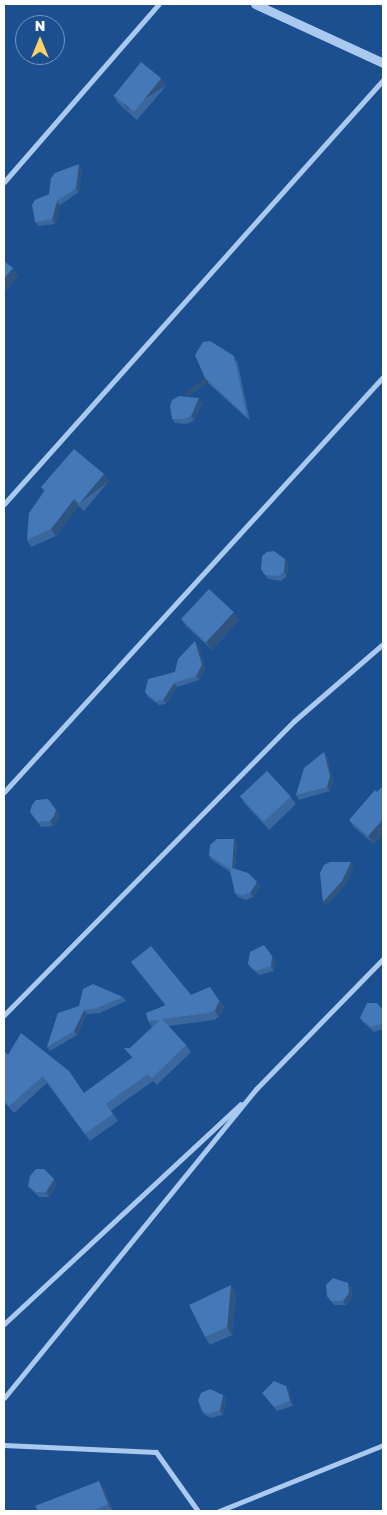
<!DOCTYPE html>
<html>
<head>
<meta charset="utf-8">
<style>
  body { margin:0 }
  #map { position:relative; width:387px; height:1515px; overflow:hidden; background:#1b4f8f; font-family:"Golos Text",sans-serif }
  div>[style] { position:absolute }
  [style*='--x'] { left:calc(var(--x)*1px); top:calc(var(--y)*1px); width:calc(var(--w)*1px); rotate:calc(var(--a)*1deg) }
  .minor>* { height:5px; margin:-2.5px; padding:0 2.5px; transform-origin:2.5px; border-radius:2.5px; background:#a9c9ee }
  .tertiary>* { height:9px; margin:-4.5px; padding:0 4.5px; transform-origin:4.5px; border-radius:4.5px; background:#a9c9ee }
  .wall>* { inset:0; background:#3a679d }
  .shaded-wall>* { inset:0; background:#305480; transform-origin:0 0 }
  .building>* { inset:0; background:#4478b7; transform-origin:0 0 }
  span { translate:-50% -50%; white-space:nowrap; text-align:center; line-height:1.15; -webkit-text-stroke:4px #1b4f8f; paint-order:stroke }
  .frame { position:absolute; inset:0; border:5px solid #fff; pointer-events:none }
  .north { position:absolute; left:15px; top:15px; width:50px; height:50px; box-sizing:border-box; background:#1b4f8f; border:1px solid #7695bc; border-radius:50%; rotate:0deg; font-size:14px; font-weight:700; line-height:20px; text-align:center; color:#fff }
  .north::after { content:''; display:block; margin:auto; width:18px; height:22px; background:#ffd166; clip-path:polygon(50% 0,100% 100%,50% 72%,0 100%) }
</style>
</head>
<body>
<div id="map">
  <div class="minor">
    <i style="--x:4;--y:182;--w:236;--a:-49"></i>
    <i style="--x:4;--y:504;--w:569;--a:-48.21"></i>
    <i style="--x:4;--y:792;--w:562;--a:-47.6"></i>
    <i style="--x:4;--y:1015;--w:413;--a:-45.4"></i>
    <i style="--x:294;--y:721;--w:118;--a:-40.9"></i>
    <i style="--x:4;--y:1324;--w:323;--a:-42.9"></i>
    <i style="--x:4;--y:1398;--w:399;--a:-50.8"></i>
    <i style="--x:256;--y:1089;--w:182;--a:-45.7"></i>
    <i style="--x:4;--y:1445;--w:152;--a:2.6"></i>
    <i style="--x:156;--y:1452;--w:72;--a:54.6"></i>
    <i style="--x:219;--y:1511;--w:177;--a:-21.9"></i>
  </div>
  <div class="tertiary">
    <i style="--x:255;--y:4;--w:141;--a:24.7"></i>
  </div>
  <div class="wall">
    <i style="clip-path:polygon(166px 86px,137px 120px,118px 103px,113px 95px)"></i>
    <i style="clip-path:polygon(82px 168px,79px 192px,60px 205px,55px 224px,39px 226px,35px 222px,49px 194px)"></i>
    <i style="clip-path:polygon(237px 360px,250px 421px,208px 383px,205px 378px)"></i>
    <i style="clip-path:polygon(202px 403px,194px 420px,187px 424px,175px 423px,172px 419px)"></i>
    <i style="clip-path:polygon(109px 481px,84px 511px,78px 506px,56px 536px,31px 547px,27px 540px,44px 491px,41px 487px)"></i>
    <i style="clip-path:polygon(285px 559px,288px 563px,287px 576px,281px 581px,268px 579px,261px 569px)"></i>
    <i style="clip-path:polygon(181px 619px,239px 620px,212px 650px,186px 626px)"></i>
    <i style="clip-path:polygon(198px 645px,205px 669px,199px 680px,177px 687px,166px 704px,159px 705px,148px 697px,145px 692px,175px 672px)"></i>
    <i style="clip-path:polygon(327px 756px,333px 781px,330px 791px,299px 800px,296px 795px)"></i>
    <i style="clip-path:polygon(383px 786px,383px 833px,374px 844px,354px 827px,349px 820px)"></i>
    <i style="clip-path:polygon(240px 796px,291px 797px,296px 804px,269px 830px,245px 804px)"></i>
    <i style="clip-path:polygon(48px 799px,59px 814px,58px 821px,53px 826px,41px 827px,30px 812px)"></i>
    <i style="clip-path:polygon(234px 839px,237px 843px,235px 869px,260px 886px,253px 897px,246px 900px,238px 897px,235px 893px,230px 872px,212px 860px,209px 855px)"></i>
    <i style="clip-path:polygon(264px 945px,275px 961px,274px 971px,259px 975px,251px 968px,248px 964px)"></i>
    <i style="clip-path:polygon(131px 962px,191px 995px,210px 987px,224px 1007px,219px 1017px,214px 1020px,169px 1026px,186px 1045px,191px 1052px,157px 1085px,153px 1081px,111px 1111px,118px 1121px,90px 1141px,47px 1083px,14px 1113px,4px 1102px,4px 1051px,8px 1055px,84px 1093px,132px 1058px,124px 1048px,130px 1048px,152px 1027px,148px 1021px,165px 1005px)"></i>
    <i style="clip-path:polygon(123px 997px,126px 1001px,100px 1013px,87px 1014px,77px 1035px,50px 1051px,47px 1047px,58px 1013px)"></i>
    <i style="clip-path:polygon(383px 1010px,383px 1029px,374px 1032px,363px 1022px,360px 1018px)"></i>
    <i style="clip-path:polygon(54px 1179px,57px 1184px,49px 1197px,39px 1197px,28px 1186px)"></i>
    <i style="clip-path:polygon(351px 1287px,352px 1297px,346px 1305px,334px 1305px,327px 1296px)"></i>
    <i style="clip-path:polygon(236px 1293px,232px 1335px,210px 1345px,205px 1337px)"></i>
    <i style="clip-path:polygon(286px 1386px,289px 1390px,293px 1406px,277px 1411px,266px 1397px)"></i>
    <i style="clip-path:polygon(223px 1395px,226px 1399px,223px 1415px,211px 1418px,205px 1415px,202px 1411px)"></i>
    <i style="clip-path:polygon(104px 1488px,113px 1511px,38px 1511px)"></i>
  </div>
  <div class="shaded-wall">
    <i style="left:161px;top:78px;width:9px;height:45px;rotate:58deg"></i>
    <i style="clip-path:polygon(79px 164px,82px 168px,79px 192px,76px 188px)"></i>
    <i style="clip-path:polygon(57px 201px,60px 205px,55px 224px,52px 219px)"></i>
    <i style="clip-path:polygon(13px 268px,18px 276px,4px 294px,4px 279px)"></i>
    <i style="left:234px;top:356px;width:5px;height:62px;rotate:53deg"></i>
    <i style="clip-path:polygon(199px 398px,202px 403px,194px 420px,191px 416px)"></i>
    <i style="left:104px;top:474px;width:9px;height:39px;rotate:54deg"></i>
    <i style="clip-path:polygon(74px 499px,78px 506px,56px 536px,51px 529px)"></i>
    <i style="clip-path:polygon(285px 559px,288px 563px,287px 576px,284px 572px)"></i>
    <i style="clip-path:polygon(234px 612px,239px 620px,212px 650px,206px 642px)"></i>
    <i style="clip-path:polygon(195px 641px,198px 645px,205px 669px,199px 680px,196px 676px)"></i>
    <i style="clip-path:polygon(174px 683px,177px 687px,166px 704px,163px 700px)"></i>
    <i style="clip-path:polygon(324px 752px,327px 756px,333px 781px,330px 791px,327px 787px)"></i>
    <i style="clip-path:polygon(56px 810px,59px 814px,58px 821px,53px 826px,50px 821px)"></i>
    <i style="clip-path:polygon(383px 819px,383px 833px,374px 844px,368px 836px)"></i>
    <i style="clip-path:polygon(234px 839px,237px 843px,235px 872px,232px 868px)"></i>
    <i style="clip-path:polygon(351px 862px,354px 866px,346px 885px,326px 906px,323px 902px)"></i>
    <i style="clip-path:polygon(257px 882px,260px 886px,253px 897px,250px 893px)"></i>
    <i style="clip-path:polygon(272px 956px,275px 961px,274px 971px,271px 966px)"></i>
    <i style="clip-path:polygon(219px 1001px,224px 1007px,219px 1017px,215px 1010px)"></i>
    <i style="clip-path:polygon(84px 1010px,87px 1014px,77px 1035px,74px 1031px)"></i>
    <i style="clip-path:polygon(54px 1179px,57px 1184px,49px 1197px,46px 1192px)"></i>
    <i style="clip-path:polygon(348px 1283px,351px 1287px,352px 1297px,346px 1305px,343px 1301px)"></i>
    <i style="clip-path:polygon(231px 1285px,236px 1293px,232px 1335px,227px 1327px)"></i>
    <i style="clip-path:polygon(286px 1386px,289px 1390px,293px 1406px,290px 1401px)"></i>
    <i style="clip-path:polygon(223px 1395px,226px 1399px,223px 1415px,220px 1410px)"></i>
    <i style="clip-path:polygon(99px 1481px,104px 1488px,113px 1511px,108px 1504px)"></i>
  </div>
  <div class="building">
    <i style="left:141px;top:62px;width:26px;height:43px;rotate:39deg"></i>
    <i style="clip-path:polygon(79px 164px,76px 188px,57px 201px,52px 219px,35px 222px,32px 205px,35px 200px,49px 194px,51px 178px,55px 173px)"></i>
    <i style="clip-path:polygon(4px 261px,13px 268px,4px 279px)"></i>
    <i style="clip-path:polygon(210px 341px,234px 356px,247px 417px,205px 378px,195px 355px,203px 342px)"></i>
    <i style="clip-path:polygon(179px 396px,199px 398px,191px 416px,184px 419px,172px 419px,170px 406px,172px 400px)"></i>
    <i style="clip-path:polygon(74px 449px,104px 474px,79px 504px,74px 499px,51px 529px,27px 540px,29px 513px,45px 490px,41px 487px)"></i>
    <i style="clip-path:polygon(274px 551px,285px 559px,284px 572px,278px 576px,265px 575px,261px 569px,262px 556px,267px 552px)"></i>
    <i style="left:209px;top:589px;width:34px;height:41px;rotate:43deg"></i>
    <i style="clip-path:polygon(195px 641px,202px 665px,196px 676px,174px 683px,163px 700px,156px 701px,145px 692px,148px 679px,175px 672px,178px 659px)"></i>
    <i style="clip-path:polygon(324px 752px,330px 776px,327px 787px,296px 795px,304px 768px)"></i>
    <i style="left:267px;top:771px;width:35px;height:37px;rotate:47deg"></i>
    <i style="clip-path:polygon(383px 786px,383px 819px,368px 836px,349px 820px,375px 790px,377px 792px)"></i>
    <i style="clip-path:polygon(48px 799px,56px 810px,54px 816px,50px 821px,38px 822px,30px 812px,32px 805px,36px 800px)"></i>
    <i style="clip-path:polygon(217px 839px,234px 839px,232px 868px,248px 873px,257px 882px,250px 893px,243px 895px,235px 893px,230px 869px,209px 855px,210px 845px)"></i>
    <i style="clip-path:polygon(330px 862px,351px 862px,342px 881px,323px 902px,320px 873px,324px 865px)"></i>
    <i style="clip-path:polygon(264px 945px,272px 956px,271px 966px,256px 971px,248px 964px,250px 952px)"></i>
    <i style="clip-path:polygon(151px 946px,191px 995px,210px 987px,219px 1001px,215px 1010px,209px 1013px,162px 1019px,186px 1045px,152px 1078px,148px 1074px,106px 1104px,113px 1114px,85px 1134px,43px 1076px,9px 1106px,4px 1101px,4px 1051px,8px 1055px,21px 1033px,69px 1071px,84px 1093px,133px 1057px,124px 1048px,130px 1048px,160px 1020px,148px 1021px,146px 1013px,166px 1005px,131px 962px)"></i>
    <i style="clip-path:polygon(93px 984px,123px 997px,97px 1008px,84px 1010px,74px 1031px,47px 1047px,58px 1013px,79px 1006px,83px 989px)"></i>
    <i style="clip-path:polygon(367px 1003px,377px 1003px,383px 1010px,383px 1021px,382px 1024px,371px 1027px,360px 1018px)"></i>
    <i style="clip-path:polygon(36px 1169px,44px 1169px,54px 1179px,46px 1192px,36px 1192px,28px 1186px,30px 1176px)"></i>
    <i style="clip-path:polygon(333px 1278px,348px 1283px,349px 1293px,343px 1301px,331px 1301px,327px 1296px,326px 1285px)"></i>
    <i style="clip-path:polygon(231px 1285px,227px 1327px,205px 1337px,189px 1305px)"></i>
    <i style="clip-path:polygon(274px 1381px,286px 1386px,290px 1401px,274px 1407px,262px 1393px)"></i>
    <i style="clip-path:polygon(210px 1389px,223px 1395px,220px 1410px,208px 1414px,202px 1411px,198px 1400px,201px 1393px)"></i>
    <i style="clip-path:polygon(99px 1481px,108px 1504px,92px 1511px,38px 1511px,35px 1506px)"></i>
  </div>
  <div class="frame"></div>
  <div class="north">N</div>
</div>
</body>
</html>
